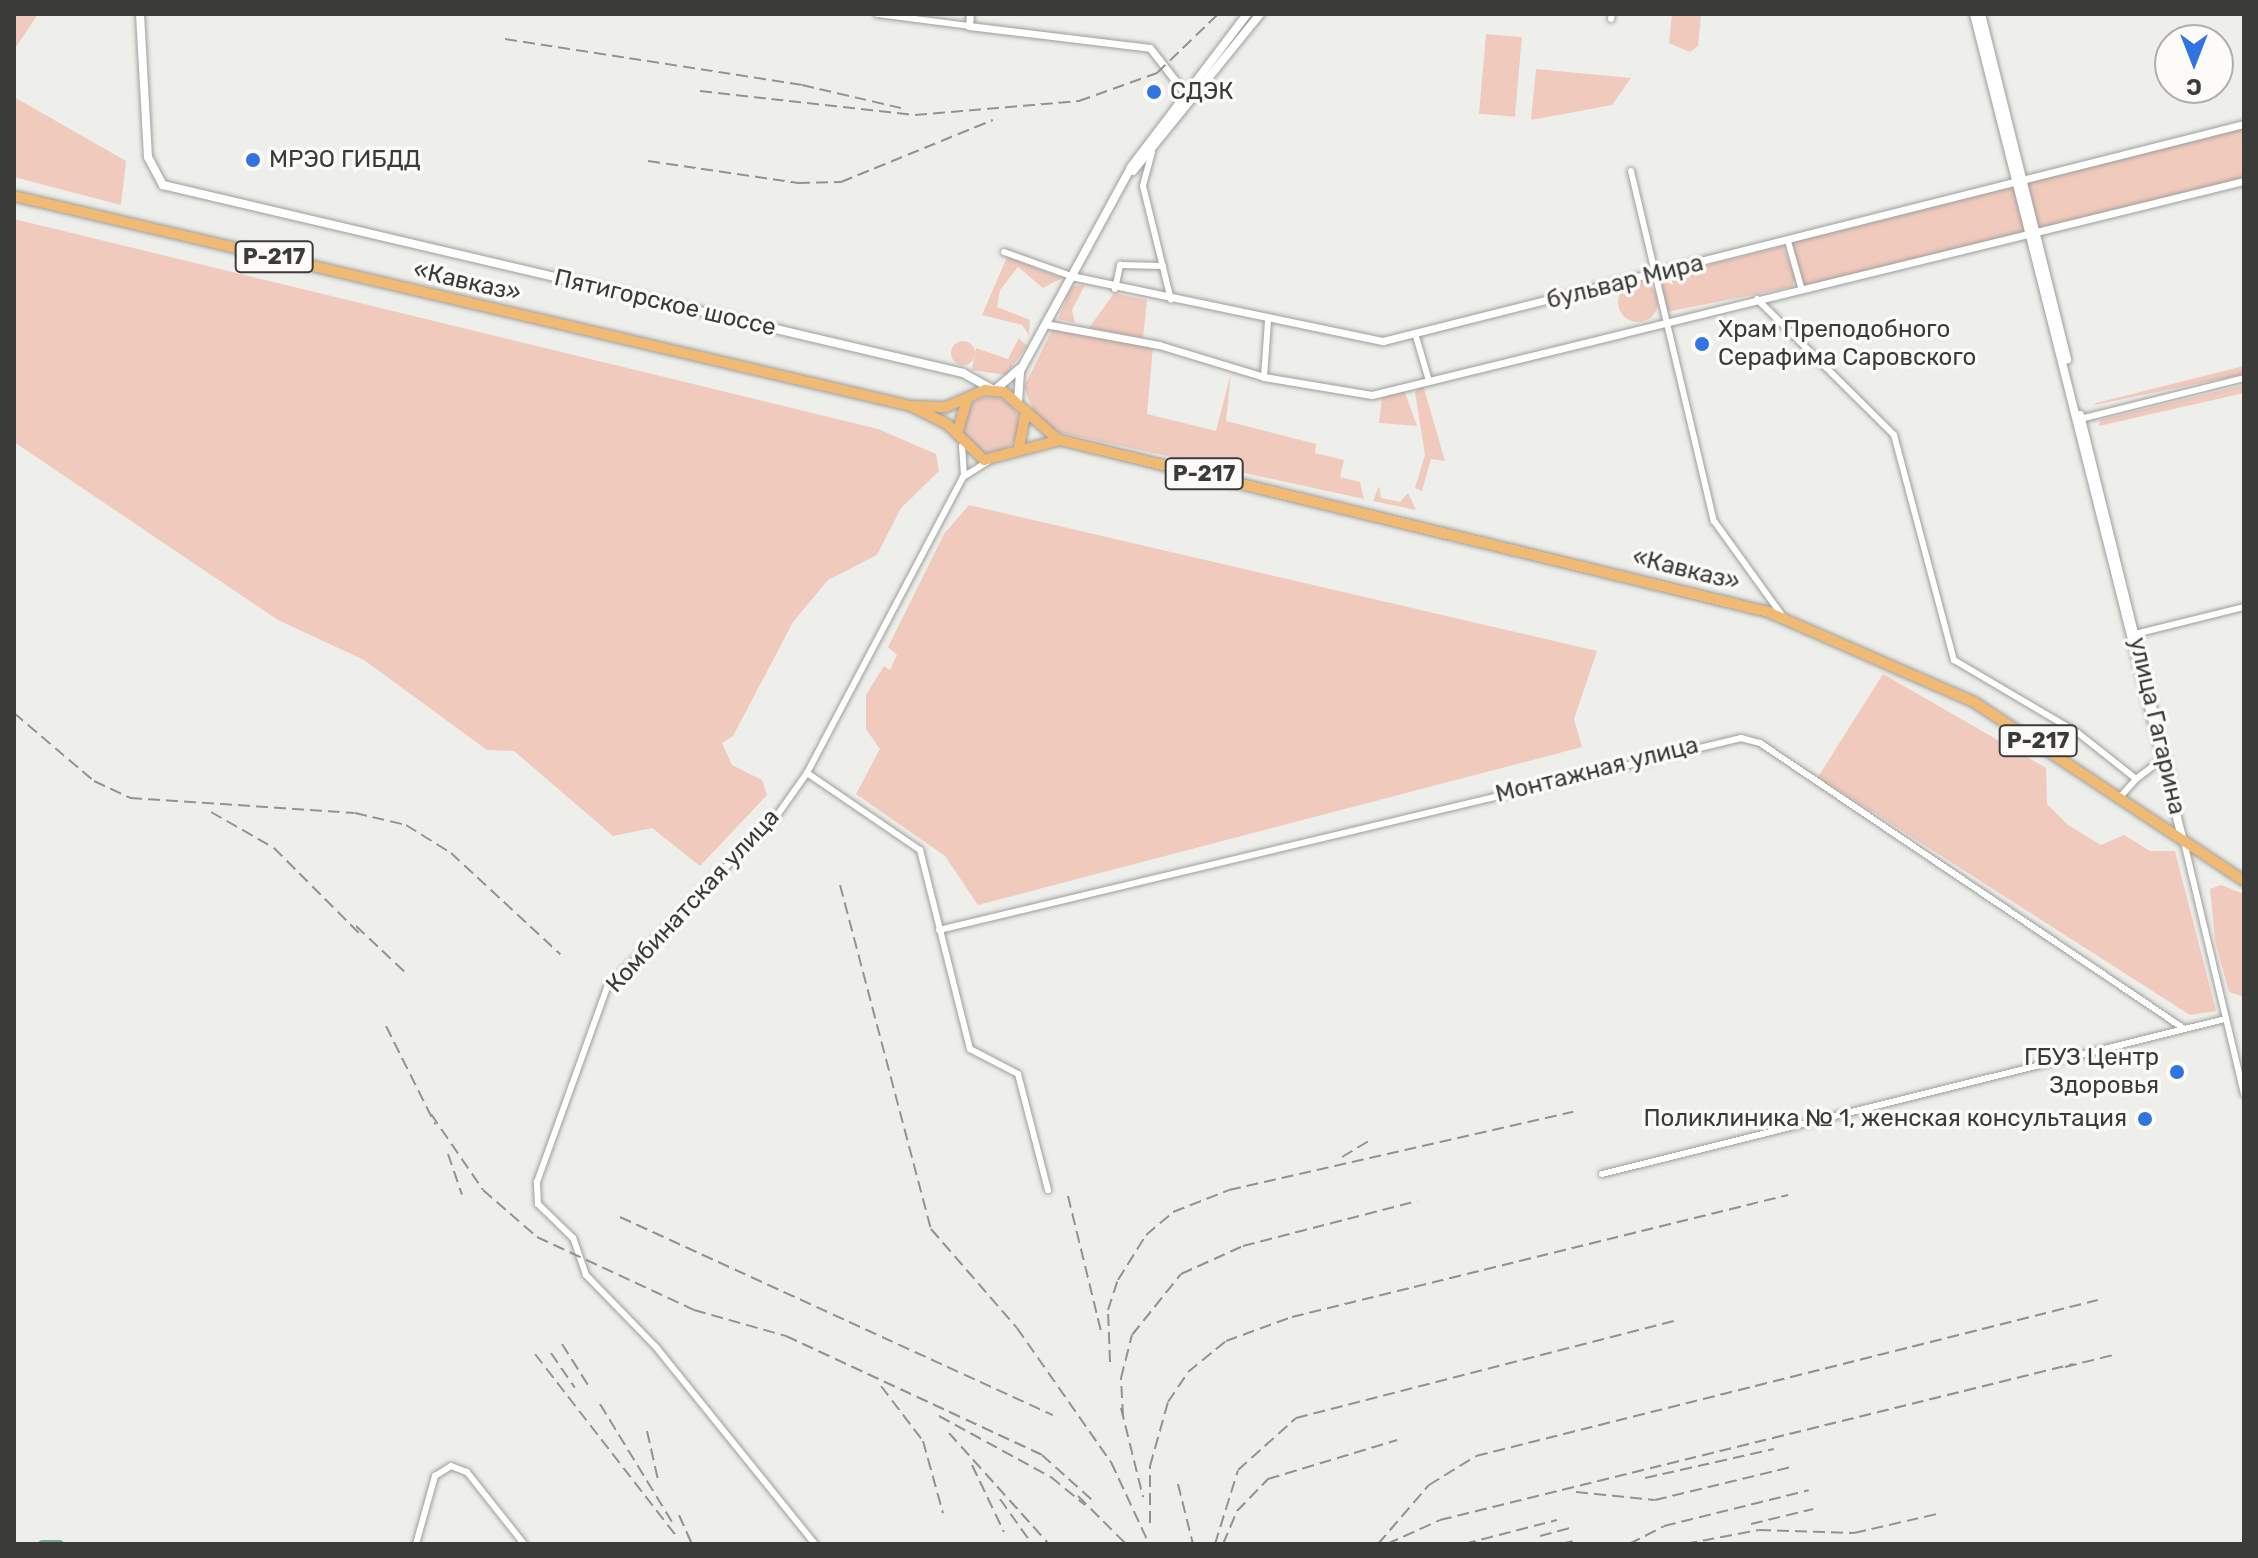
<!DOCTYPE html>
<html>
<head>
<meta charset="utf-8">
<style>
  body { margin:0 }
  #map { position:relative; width:2258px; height:1558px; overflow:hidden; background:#eeeeea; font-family:Rubik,sans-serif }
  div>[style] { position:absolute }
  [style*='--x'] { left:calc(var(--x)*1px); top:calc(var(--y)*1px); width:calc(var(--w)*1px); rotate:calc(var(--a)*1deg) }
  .green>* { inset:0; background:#f1cabe; transform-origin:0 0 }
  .round { border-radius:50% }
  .river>* { height:9px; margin:-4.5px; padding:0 4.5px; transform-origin:4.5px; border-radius:4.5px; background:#77ab93 }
  .roads { filter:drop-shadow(0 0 2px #9e9e9b) drop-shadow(0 0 2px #9e9e9b) }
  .minor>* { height:6px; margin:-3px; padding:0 3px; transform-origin:3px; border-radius:3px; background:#fff }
  .tertiary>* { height:7px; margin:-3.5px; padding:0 3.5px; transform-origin:3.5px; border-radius:3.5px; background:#fff }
  .secondary>* { height:8px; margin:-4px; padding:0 4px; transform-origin:4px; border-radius:4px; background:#fff }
  .trunk>* { height:10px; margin:-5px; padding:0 5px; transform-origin:5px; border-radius:5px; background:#f0ba74 }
  .rail>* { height:2px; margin-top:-1px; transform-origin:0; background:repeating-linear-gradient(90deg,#92928f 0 12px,transparent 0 18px) }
  .dots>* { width:22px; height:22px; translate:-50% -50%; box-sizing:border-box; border:4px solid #fcfbf8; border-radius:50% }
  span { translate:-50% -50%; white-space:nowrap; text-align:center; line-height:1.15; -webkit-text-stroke:7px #fcfbf8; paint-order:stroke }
  .shield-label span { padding:2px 6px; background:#fcfbf8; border:2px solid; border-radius:6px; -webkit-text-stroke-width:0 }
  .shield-label { font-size:22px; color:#3b3b3a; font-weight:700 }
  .poi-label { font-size:24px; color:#3b3b3a }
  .left { translate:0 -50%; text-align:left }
  .right { translate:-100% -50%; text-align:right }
  .street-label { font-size:24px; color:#3b3b3a }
  .frame { position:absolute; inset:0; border:16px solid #3b3b3a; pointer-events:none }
  .north { position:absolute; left:2154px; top:24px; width:80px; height:80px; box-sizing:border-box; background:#fcfbf8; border:2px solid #afaeac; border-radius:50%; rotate:180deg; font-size:22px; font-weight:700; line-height:32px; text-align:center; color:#3b3b3a }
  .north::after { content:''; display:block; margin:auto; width:28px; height:36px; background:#3174e1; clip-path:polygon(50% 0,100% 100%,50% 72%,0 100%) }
</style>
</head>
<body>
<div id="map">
  <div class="green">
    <i style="clip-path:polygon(14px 14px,38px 14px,14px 50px)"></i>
    <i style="clip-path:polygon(1672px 14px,1701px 14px,1698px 46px,1690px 52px,1669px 43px)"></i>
    <i style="left:1486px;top:34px;width:36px;height:80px;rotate:5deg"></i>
    <i style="clip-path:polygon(1536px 69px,1631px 78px,1612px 105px,1531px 120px)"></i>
    <i style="clip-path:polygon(14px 97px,126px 161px,121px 205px,14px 177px)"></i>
    <i style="clip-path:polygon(2244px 124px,2244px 181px,1801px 287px,1788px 241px)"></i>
    <i style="clip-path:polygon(14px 219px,878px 429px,936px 454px,939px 471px,901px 508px,877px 555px,828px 580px,793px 622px,733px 736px,722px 743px,732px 765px,762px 780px,767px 795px,700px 866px,652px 828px,613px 836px,514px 751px,487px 750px,364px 660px,278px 620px,14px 442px)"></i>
    <i style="clip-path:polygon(1783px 246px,1796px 279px,1792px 287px,1666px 312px,1659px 285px,1665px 276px)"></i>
    <i style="clip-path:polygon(1007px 257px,1062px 278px,1043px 288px,1018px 267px,1000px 290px,997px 307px,1030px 320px,1029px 335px,1022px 325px,982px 315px)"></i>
    <i class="round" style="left:1618px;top:282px;width:40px;height:40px"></i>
    <i style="clip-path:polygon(1085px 285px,1072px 310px,1075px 323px,1058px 319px,1072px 286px)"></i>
    <i style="clip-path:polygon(1114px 293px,1147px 300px,1143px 338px,1089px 328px)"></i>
    <i style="clip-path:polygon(1053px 328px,1153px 347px,1147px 414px,1216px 431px,1231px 373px,1226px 421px,1316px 444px,1315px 453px,1344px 460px,1340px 477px,1360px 482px,1364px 499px,1053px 431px,1036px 418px,1024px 387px)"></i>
    <i style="clip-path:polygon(1019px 338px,1027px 346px,1006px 375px,972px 370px,976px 348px,1008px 359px)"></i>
    <i class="round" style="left:951px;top:341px;width:24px;height:24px"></i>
    <i style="clip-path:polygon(2244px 366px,2244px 374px,2094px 405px,2096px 403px)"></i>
    <i style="clip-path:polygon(1423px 385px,1445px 461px,1431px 459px,1422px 491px,1415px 488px,1425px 455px,1415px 392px)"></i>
    <i style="clip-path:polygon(2244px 385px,2244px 393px,2099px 426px,2100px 420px)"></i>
    <i style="clip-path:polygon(1404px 390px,1417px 426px,1379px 423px,1382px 398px)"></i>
    <i class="round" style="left:963px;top:397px;width:56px;height:56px"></i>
    <i style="clip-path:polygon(1379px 486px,1381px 498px,1400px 502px,1408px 493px,1416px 510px,1373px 501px)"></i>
    <i style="clip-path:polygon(969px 505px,1597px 651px,1574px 719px,1582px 747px,978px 905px,945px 856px,856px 794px,880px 749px,866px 729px,866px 695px,884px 666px,890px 670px,897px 655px,888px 647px,944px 534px)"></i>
    <i style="clip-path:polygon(1883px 674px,2046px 768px,2047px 804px,2068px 825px,2101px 845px,2124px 835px,2150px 851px,2175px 851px,2216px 1011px,2190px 1015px,1818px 777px)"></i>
    <i style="clip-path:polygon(2221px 885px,2244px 894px,2244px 997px,2229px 992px,2215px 940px,2210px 889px)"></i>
  </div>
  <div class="river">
    <i style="--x:42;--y:1544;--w:17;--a:0"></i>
  </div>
  <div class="roads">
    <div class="minor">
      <i style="--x:877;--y:14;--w:93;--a:7.4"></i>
      <i style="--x:1611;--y:19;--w:5;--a:-79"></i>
      <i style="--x:1152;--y:152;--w:35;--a:105"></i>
      <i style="--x:1143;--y:186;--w:117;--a:76.2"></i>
      <i style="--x:1631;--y:171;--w:360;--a:76.7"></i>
      <i style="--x:1714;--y:521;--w:120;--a:54.2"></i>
      <i style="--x:1788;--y:241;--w:48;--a:74.2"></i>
      <i style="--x:1004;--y:252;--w:71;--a:19.7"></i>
      <i style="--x:1115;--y:289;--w:25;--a:-78"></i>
      <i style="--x:1120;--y:265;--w:43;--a:1.3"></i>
      <i style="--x:1757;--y:299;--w:193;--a:44.8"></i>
      <i style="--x:1894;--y:435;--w:233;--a:75.1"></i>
      <i style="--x:1954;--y:660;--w:144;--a:30.5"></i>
      <i style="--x:2078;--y:733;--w:74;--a:38.4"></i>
      <i style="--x:2136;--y:779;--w:35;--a:-37"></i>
      <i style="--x:1415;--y:333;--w:50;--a:73.7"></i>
      <i style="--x:1264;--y:377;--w:56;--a:-85.9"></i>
      <i style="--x:2080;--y:419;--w:169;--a:-14"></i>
      <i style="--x:962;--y:446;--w:28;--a:86"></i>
      <i style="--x:2131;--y:635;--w:116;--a:-13.9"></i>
      <i style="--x:807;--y:773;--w:137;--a:34.3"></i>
      <i style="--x:920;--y:850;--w:205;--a:75.9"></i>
      <i style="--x:970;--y:1049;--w:54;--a:27.5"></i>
      <i style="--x:1018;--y:1074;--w:120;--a:75.5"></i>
      <i style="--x:2120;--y:797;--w:24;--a:-48"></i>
      <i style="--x:2184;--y:842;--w:259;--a:76.6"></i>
      <i style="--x:939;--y:930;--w:825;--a:-13.46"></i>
      <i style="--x:1741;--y:738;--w:20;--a:15"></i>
      <i style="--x:1760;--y:743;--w:510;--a:33.97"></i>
      <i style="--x:1602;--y:1174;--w:642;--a:-13.97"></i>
      <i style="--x:416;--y:1544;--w:71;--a:-74.4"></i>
      <i style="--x:435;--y:1476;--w:19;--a:-32"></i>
      <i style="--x:451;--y:1466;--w:17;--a:21"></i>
      <i style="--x:467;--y:1472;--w:92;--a:51.6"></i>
      <i style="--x:815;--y:1544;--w:252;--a:-128.9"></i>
      <i style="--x:657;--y:1348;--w:102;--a:-134.2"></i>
      <i style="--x:586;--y:1275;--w:39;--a:-109"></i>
      <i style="--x:573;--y:1238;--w:49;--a:-135.8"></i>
      <i style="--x:538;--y:1204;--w:22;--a:-93"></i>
      <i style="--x:537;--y:1182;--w:206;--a:-70.2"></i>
      <i style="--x:607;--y:988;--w:244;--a:-45.5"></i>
      <i style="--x:778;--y:814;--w:50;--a:-54.7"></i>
      <i style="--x:807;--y:773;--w:335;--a:-62.2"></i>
      <i style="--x:963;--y:477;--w:31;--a:-32"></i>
    </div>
    <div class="tertiary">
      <i style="--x:970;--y:14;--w:12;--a:95"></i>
      <i style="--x:969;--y:26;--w:182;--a:6.9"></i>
      <i style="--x:1150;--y:48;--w:62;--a:52.2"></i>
      <i style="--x:1071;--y:276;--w:319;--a:11.8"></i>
      <i style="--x:1383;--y:341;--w:888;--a:-14.15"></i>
      <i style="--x:1045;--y:324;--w:116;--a:10.4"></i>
      <i style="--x:1159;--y:345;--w:110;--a:16.9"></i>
      <i style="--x:1264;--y:377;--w:109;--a:9.5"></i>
      <i style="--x:1372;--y:395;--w:898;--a:-13.79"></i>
    </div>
    <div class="secondary">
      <i style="--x:140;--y:14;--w:143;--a:86.8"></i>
      <i style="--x:148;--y:157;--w:32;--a:62"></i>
      <i style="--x:163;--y:185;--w:822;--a:13.22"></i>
      <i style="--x:963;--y:373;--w:33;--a:29"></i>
      <i style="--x:1974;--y:14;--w:853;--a:75.82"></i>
      <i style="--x:1981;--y:14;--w:356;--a:76"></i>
      <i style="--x:1133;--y:171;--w:202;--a:-51"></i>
      <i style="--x:995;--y:390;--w:32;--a:-41"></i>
      <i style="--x:1018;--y:401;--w:30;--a:-86"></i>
      <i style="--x:1020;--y:371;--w:232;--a:-61.4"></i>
      <i style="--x:1131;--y:167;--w:192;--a:-52.8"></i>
      <i style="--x:2080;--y:415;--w:386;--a:76.1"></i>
    </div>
    <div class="trunk">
      <i style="--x:14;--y:196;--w:921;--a:13.18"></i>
      <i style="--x:911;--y:406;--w:35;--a:2"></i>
      <i style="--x:946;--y:407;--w:43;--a:-23.6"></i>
      <i style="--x:985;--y:390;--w:19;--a:6"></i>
      <i style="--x:1004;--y:392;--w:68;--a:41.4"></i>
      <i style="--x:911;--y:406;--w:40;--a:26.6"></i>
      <i style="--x:947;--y:424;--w:52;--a:44.2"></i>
      <i style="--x:984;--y:460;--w:79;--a:-14.7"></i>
      <i style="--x:1060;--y:440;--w:729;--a:13.65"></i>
      <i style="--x:1768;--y:612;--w:225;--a:23.6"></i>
      <i style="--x:1974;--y:702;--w:324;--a:33.5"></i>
      <i style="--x:957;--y:434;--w:36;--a:-74"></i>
      <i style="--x:1019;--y:447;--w:33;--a:-79"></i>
    </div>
  </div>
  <div class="rail">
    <i style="--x:505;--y:39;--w:301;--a:8.8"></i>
    <i style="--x:802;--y:85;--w:102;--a:13.1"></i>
    <i style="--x:700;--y:91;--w:216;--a:6.4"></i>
    <i style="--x:915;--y:115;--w:165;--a:-4.9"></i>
    <i style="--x:1079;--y:101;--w:83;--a:-19.7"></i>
    <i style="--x:1157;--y:73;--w:85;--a:-44"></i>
    <i style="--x:648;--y:161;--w:152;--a:8.3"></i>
    <i style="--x:798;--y:183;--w:43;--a:-1.3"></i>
    <i style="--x:841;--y:182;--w:164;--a:-22.2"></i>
    <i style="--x:14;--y:713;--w:105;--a:40.4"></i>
    <i style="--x:94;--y:781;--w:40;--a:25"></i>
    <i style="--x:130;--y:798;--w:225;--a:3.8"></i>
    <i style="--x:355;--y:813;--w:52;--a:13.2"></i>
    <i style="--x:406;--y:825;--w:53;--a:31.9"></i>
    <i style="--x:451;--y:853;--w:149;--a:42.8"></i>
    <i style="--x:211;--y:812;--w:73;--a:29.7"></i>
    <i style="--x:274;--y:848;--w:124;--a:45"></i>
    <i style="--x:840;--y:885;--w:356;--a:75.2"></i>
    <i style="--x:931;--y:1229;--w:131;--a:49"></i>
    <i style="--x:1017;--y:1328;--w:164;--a:55"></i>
    <i style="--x:1111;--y:1462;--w:90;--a:65.1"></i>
    <i style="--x:356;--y:926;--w:71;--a:43.3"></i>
    <i style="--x:386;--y:1026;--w:110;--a:63.4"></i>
    <i style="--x:431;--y:1114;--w:92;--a:55.6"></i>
    <i style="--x:483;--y:1190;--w:72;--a:41"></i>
    <i style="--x:537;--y:1237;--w:173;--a:24.9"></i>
    <i style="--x:694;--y:1310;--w:96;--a:15.8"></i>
    <i style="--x:786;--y:1336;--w:282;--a:24.9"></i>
    <i style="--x:1042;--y:1455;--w:67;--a:42"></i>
    <i style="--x:448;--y:1154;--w:43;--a:71.1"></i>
    <i style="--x:1342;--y:1157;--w:33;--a:-31"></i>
    <i style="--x:1068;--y:1196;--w:139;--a:76.3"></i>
    <i style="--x:620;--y:1217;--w:476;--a:24.6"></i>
    <i style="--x:562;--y:1344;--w:49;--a:57.6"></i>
    <i style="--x:551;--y:1353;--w:42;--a:55.6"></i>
    <i style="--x:535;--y:1354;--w:230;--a:52.2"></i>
    <i style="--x:1110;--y:1362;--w:52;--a:-92.2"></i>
    <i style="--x:1108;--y:1310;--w:32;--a:-72"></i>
    <i style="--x:1118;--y:1280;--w:53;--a:-58.1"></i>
    <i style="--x:1146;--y:1235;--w:35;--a:-40"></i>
    <i style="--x:1173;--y:1212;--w:60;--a:-21.4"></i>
    <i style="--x:1229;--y:1190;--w:353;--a:-12.8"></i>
    <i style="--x:2065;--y:1367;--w:49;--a:-14"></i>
    <i style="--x:881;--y:1386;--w:69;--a:52.6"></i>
    <i style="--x:923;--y:1441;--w:75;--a:74.5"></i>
    <i style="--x:600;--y:1404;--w:138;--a:58.6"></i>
    <i style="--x:1121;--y:1408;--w:92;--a:76.1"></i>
    <i style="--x:939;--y:1416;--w:128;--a:28.6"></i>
    <i style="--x:1051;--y:1477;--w:44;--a:39.5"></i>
    <i style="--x:1123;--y:1416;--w:38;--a:-93"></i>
    <i style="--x:1121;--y:1378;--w:44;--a:-75.7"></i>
    <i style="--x:1132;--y:1335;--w:78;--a:-51.2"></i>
    <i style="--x:1181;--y:1274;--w:68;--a:-24.3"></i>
    <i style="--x:1243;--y:1246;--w:180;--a:-14.5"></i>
    <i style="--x:647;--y:1431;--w:50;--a:77.3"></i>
    <i style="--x:949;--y:1433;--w:149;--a:48"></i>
    <i style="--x:972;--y:1465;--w:74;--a:64.5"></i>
    <i style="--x:1645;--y:1478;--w:132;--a:-12.7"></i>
    <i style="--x:1178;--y:1484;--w:62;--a:76"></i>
    <i style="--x:1576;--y:1492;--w:79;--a:5.8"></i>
    <i style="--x:1655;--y:1500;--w:140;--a:-13.6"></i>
    <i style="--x:1078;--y:1496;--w:68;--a:45"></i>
    <i style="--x:1000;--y:1499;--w:55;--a:54.6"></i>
    <i style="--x:679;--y:1515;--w:32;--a:66"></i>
    <i style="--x:1150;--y:1523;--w:57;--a:-90"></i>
    <i style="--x:1150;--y:1466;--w:66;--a:-74.3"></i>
    <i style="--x:1168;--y:1402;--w:36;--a:-56"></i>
    <i style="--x:1188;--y:1372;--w:49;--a:-39.2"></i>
    <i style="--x:1226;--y:1341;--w:70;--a:-20"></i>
    <i style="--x:1292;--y:1317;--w:511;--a:-13.82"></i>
    <i style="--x:1751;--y:1524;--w:64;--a:-13.6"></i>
    <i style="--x:1540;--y:1536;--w:35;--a:-15"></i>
    <i style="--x:1215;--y:1544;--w:77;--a:-72.7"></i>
    <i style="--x:1238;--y:1470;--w:78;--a:-41.9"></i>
    <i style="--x:1296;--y:1418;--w:393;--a:-14.4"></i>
    <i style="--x:1223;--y:1544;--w:36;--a:-67"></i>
    <i style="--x:1237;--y:1511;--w:45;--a:-45.9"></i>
    <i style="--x:1268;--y:1479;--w:135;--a:-16.8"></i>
    <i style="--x:1378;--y:1544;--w:78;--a:-49.2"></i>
    <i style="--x:1429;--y:1485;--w:55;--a:-31.7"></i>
    <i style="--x:1476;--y:1456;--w:641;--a:-14.08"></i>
    <i style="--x:1387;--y:1544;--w:58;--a:-24.4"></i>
    <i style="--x:1440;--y:1520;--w:652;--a:-13.84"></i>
    <i style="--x:1464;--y:1544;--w:96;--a:-14.5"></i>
    <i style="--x:1561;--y:1544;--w:16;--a:-14"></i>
    <i style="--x:1629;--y:1544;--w:39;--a:-27"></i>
    <i style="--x:1664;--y:1526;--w:149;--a:-13.9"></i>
    <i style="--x:1685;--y:1544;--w:75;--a:-10.7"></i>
    <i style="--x:1759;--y:1530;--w:95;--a:1.8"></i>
    <i style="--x:1854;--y:1533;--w:89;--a:-12.9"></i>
  </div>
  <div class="dots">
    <i style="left:1154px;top:92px;background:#3174e1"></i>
    <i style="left:253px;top:160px;background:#3174e1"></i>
    <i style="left:1702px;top:344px;background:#3174e1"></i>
    <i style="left:2177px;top:1072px;background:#3174e1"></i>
    <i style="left:2145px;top:1119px;background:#3174e1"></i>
  </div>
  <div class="shield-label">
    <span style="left:274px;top:257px">Р-217</span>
    <span style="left:1204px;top:474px">Р-217</span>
    <span style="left:2038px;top:741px">Р-217</span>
  </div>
  <div class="poi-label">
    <span class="left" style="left:1170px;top:92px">СДЭК</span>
    <span class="left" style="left:269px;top:160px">МРЭО ГИБДД</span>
    <span class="left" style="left:1718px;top:344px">Храм Преподобного<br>Серафима Саровского</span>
    <span class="right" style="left:2159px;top:1072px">ГБУЗ Центр<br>Здоровья</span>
    <span class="right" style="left:2127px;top:1119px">Поликлиника № 1, женская консультация</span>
  </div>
  <div class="street-label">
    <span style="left:467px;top:282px;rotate:13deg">«Кавказ»</span>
    <span style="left:1625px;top:282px;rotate:-14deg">бульвар Мира</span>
    <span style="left:665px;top:303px;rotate:13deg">Пятигорское шоссе</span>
    <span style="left:1686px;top:570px;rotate:14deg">«Кавказ»</span>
    <span style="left:2157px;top:726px;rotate:77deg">улица Гагарина</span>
    <span style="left:1597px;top:770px;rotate:-14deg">Монтажная улица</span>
    <span style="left:693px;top:901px;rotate:-47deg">Комбинатская улица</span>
  </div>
  <div class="frame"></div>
  <div class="north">С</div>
</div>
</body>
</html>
